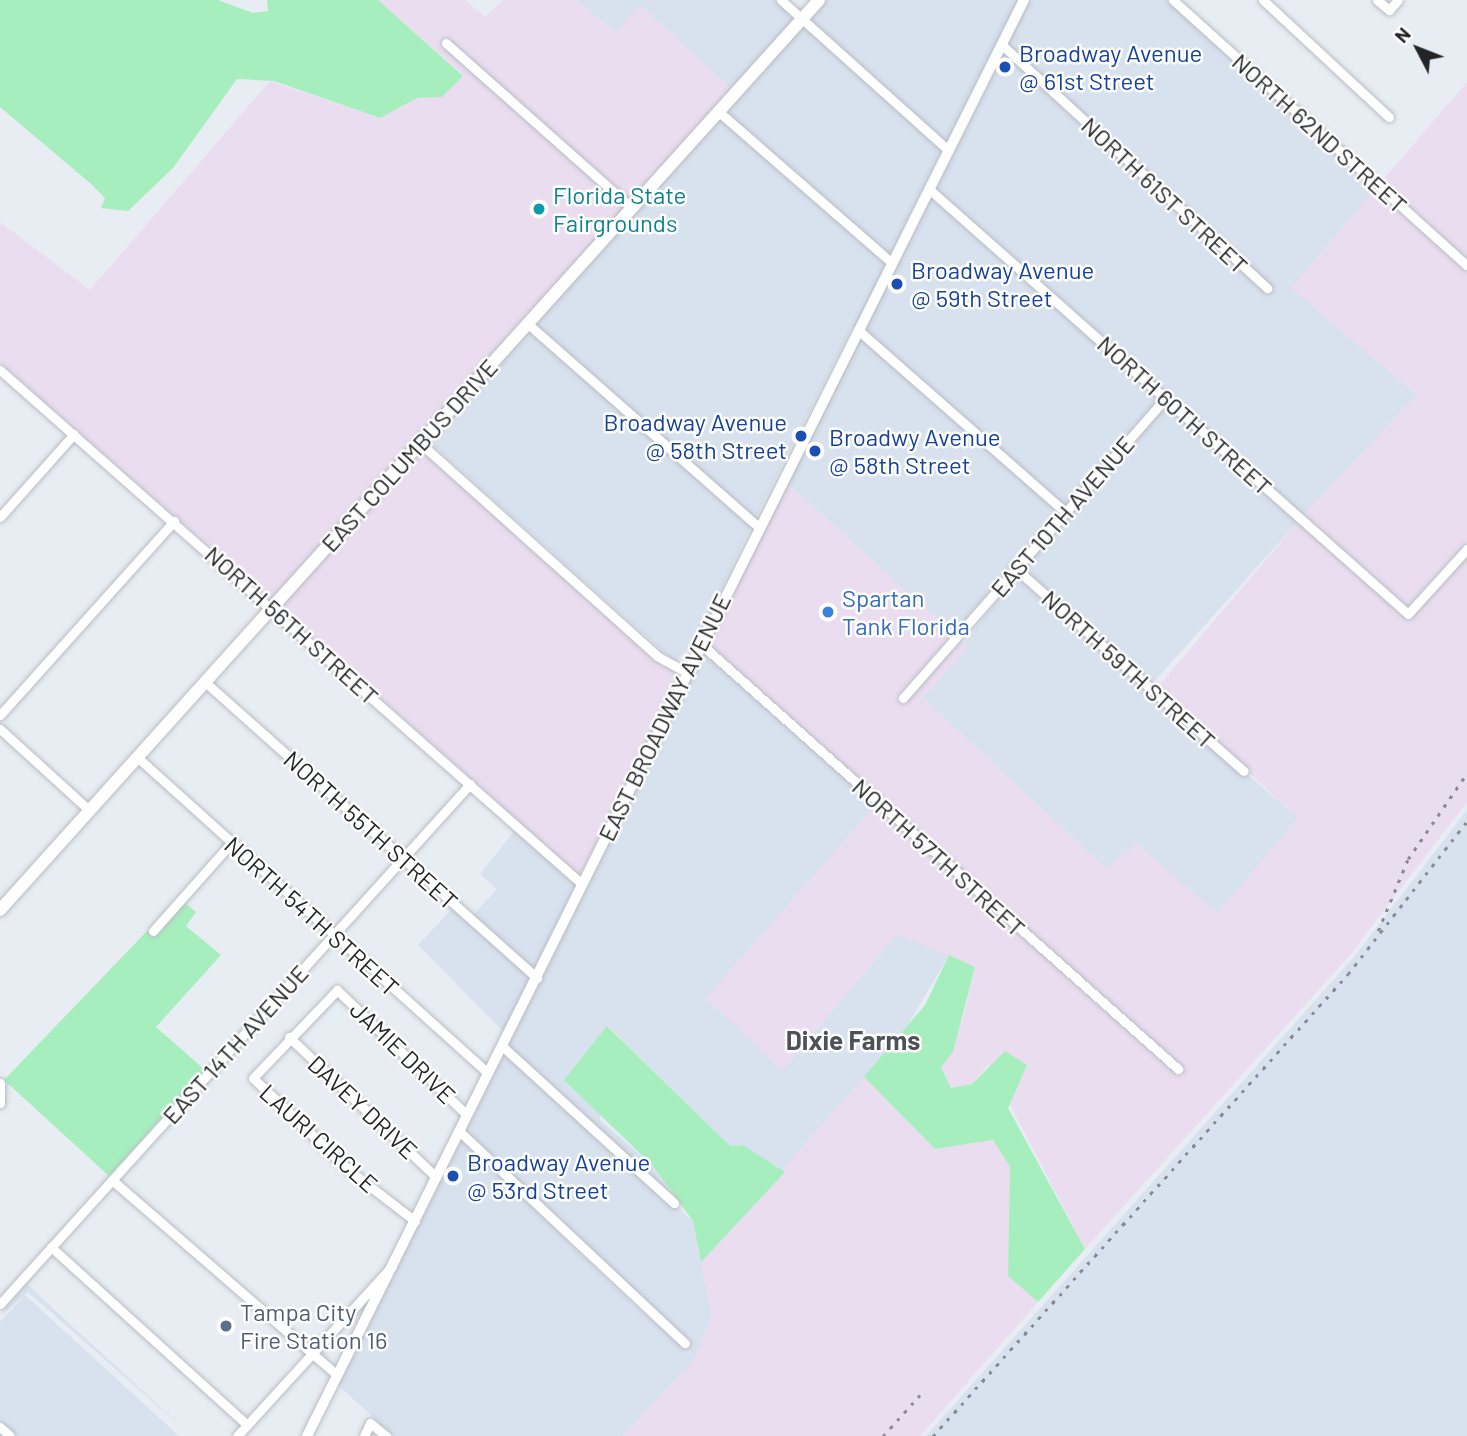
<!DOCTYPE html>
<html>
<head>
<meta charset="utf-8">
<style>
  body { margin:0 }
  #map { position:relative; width:1467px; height:1436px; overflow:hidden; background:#e8edf3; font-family:Barlow,sans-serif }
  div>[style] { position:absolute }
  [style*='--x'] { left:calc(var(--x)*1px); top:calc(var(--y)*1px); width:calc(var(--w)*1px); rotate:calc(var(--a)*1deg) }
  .built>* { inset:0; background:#d8e1ee; transform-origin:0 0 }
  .industrial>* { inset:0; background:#ebddf0 }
  .green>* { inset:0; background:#a7eebe }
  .roads { filter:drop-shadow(0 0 2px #b8bdc3) drop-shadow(0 0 2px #b8bdc3) }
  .minor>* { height:9px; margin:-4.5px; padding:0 4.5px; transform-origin:4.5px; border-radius:4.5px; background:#fff }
  .tertiary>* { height:10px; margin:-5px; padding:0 5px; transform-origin:5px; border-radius:5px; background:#fff }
  .secondary>* { height:12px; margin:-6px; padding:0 6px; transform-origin:6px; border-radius:6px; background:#fff }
  .rail>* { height:2.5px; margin-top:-1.25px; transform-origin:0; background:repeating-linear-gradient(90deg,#888c90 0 3.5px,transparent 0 10.5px) }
  .dots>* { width:19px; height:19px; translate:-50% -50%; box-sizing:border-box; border:4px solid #fff; border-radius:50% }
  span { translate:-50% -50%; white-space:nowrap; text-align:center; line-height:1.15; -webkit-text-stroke:5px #fff; paint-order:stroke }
  .transit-label { font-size:24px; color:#164399 }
  .left { translate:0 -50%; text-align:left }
  .right { translate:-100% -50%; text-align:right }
  .street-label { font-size:24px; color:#222426 }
  .culture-label { font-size:24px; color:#0d838f }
  .shop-label { font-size:24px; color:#366cbe }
  .service-label { font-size:24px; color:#4e5e75 }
  .neighbourhood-label { font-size:26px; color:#4e5257; font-weight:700 }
  .north { position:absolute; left:1383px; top:14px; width:70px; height:70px; -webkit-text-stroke:5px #fff; paint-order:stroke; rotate:312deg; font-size:19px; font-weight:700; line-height:28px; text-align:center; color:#222426 }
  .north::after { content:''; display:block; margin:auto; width:24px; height:32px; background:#222426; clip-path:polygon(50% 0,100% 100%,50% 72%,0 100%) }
</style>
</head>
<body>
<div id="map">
  <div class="built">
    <i style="clip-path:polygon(576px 0,774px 0,795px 18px,732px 90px,640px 6px,615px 33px)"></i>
    <i style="clip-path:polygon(826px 0,1019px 0,946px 143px,809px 18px)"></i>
    <i style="clip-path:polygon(1030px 0,1166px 0,1375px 189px,1292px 288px,1417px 395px,1304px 515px,935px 189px,1004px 53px,1267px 295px,1273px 289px,1008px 44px)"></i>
    <i style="clip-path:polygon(803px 25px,942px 151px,889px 255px,726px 112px)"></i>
    <i style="clip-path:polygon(720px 119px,885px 263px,755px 519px,534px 323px)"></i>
    <i style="left:930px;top:197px;width:305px;height:148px;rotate:41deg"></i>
    <i style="clip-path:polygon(528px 329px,751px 527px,696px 642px,675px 662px,428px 441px)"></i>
    <i style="clip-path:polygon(860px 337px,1057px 510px,953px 634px,786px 482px)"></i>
    <i style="left:1167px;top:404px;width:176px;height:219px;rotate:42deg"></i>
    <i style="clip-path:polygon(1016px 575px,1298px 818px,1217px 915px,1137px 844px,1107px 870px,923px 698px)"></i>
    <i style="clip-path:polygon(709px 658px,875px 806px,707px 998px,782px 1070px,898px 933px,949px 955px,899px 1040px,785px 1172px,743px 1145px,730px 1146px,608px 1026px,600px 1120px,652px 1165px,675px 1198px,508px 1045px,692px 673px)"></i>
    <i style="clip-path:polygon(1467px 810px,1467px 1436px,926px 1436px,1354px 957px)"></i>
    <i style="clip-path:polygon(515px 830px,576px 885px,535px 970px,473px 915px,497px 889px,480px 874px)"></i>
    <i style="clip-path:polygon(452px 909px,531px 978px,504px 1032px,418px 945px)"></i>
    <i style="clip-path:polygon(504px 1054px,693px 1221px,712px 1318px,694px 1360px,623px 1436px,394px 1436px,338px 1385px,461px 1139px,634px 1305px,685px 1349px,691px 1343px,465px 1131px)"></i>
    <i style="clip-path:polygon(26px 1283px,73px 1327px,192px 1436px,28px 1292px,0 1316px)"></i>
    <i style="clip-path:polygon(25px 1295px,179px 1436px,0 1436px,0 1322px)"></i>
  </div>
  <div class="industrial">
    <i style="clip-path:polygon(378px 0,465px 0,485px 17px,503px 0,576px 0,614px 33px,640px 5px,732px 90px,631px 201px,445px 37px,440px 44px,625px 208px,272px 600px,0 364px,0 222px,90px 290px,270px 81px,380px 118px,417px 98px,442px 97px,463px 75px)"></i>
    <i style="clip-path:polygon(1467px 82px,1467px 260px,1381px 182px)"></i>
    <i style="clip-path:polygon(1375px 189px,1467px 273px,1467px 541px,1407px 607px,1304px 515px,1417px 395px,1291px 288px)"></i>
    <i style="clip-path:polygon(420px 449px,654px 659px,680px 674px,580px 876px,279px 607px)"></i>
    <i style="clip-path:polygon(786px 482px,953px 634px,896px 698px,904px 704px,961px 641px,967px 647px,923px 698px,1106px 869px,1137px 844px,1217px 914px,1298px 818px,1157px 688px,1298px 522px,1409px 621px,1467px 556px,1467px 802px,1350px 955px,1085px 1249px,989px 1064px,972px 1084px,951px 1088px,941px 1066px,963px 1019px,975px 967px,897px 934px,782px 1070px,706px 998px,875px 806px,1178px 1076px,1185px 1069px,707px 644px)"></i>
    <i style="clip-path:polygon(864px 1077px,935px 1149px,993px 1140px,1010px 1167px,1008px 1276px,1038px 1302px,920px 1436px,623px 1436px,694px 1360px,712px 1318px,701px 1262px)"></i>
  </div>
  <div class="green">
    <i style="clip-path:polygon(0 0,218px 0,253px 13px,268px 11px,267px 0,378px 0,463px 76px,442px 97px,417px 98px,380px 118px,274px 81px,237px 79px,173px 168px,128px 211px,101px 208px,105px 198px,90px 183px,0 107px)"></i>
    <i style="clip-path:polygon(185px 903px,196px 912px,186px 926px,221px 955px,156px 1027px,205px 1070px,109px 1176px,4px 1080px,147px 931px,154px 937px)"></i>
    <i style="clip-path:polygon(949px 955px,975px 967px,953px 1052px,941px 1067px,951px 1088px,972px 1084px,1005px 1051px,1027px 1065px,1008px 1108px,1085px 1249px,1038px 1302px,1008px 1276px,1010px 1167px,993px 1140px,935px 1149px,864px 1077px,925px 1005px)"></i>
    <i style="clip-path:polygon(607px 1026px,730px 1146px,743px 1145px,785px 1172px,701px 1262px,693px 1221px,652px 1165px,564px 1080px)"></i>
  </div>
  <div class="roads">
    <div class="minor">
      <i style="--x:781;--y:0;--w:224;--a:41.9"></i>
      <i style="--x:1173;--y:0;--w:396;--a:42.1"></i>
      <i style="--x:1263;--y:0;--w:172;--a:42.9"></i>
      <i style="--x:1377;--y:0;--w:16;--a:40"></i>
      <i style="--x:1389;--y:10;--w:13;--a:-48"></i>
      <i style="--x:446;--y:43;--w:249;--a:41.6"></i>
      <i style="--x:1002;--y:45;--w:360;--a:42.5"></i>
      <i style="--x:719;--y:112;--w:228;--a:41.1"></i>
      <i style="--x:929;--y:189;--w:640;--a:41.58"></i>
      <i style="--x:1408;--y:614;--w:88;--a:-47.8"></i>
      <i style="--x:527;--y:323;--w:307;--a:41.4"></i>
      <i style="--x:858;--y:330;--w:273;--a:41.3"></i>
      <i style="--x:0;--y:370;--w:776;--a:41.45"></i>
      <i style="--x:420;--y:443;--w:319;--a:41.9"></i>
      <i style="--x:657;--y:656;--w:33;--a:29"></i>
      <i style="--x:0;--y:517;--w:111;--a:-48.3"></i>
      <i style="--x:1014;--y:567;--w:307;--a:41.6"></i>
      <i style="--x:701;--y:644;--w:639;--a:41.7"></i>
      <i style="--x:205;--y:682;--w:445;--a:41.7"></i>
      <i style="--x:903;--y:698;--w:399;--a:-48.8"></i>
      <i style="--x:0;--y:715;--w:261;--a:-48.1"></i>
      <i style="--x:0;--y:729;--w:120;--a:42.3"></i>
      <i style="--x:137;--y:757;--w:472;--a:42"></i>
      <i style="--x:153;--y:931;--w:118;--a:-48.4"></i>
      <i style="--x:289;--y:1037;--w:203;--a:43.6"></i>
      <i style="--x:502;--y:1046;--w:233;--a:42.4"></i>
      <i style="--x:0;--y:1083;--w:20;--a:90"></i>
      <i style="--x:459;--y:1131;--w:310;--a:43.2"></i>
      <i style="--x:112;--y:1180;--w:298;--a:40.9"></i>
      <i style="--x:415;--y:1221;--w:82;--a:-142.4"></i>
      <i style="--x:350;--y:1171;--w:134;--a:-136.2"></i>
      <i style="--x:253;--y:1078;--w:122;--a:-46.3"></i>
      <i style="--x:337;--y:990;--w:180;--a:43.9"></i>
      <i style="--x:51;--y:1247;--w:265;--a:42.2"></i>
      <i style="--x:0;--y:1304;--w:701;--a:-47.89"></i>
      <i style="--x:0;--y:1427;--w:13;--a:42"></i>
      <i style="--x:237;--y:1436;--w:230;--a:-47.6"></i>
      <i style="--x:364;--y:1436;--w:14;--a:-65"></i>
      <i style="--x:370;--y:1423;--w:21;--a:39"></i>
    </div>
    <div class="tertiary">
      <i style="--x:307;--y:1436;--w:1605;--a:-63.47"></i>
    </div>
    <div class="secondary">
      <i style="--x:0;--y:910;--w:1224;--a:-48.01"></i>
    </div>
  </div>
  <div class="rail">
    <i style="--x:1378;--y:931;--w:78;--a:-67.4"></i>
    <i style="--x:1408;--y:859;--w:104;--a:-55.5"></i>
    <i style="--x:883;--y:1436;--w:55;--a:-47.9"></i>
    <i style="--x:933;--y:1436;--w:621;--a:-48.07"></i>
    <i style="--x:1348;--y:974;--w:194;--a:-52.1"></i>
  </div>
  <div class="dots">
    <i style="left:1005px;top:67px;background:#1a4fb4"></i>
    <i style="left:539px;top:209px;background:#0f9aa8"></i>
    <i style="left:897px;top:284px;background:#1a4fb4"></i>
    <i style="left:801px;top:436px;background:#1a4fb4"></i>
    <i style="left:815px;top:451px;background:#1a4fb4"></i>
    <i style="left:828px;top:612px;background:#3f7fe0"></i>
    <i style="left:453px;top:1176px;background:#1a4fb4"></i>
    <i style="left:226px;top:1326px;background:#5c6f8a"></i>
  </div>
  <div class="transit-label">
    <span class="left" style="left:1019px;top:67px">Broadway Avenue<br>@ 61st Street</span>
    <span class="left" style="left:911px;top:284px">Broadway Avenue<br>@ 59th Street</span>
    <span class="right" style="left:787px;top:436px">Broadway Avenue<br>@ 58th Street</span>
    <span class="left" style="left:829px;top:451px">Broadwy Avenue<br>@ 58th Street</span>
    <span class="left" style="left:467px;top:1176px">Broadway Avenue<br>@ 53rd Street</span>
  </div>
  <div class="street-label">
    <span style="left:1320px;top:133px;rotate:42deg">NORTH 62ND STREET</span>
    <span style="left:1165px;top:195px;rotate:43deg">NORTH 61ST STREET</span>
    <span style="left:1185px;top:415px;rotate:42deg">NORTH 60TH STREET</span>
    <span style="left:409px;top:455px;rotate:-48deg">EAST COLUMBUS DRIVE</span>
    <span style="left:1062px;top:516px;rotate:-49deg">EAST 10TH AVENUE</span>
    <span style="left:292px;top:625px;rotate:42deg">NORTH 56TH STREET</span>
    <span style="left:1129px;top:669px;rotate:42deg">NORTH 59TH STREET</span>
    <span style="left:664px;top:717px;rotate:-64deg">EAST BROADWAY AVENUE</span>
    <span style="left:371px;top:830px;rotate:42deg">NORTH 55TH STREET</span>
    <span style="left:939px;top:857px;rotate:42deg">NORTH 57TH STREET</span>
    <span style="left:312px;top:916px;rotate:42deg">NORTH 54TH STREET</span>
    <span style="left:235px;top:1044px;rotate:-48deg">EAST 14TH AVENUE</span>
    <span style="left:403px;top:1052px;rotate:44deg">JAMIE DRIVE</span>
    <span style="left:363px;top:1107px;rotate:43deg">DAVEY DRIVE</span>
    <span style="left:319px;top:1138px;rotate:42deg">LAURI CIRCLE</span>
  </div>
  <div class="culture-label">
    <span class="left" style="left:553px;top:209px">Florida State<br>Fairgrounds</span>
  </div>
  <div class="shop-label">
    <span class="left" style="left:842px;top:612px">Spartan<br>Tank Florida</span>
  </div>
  <div class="service-label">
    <span class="left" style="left:240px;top:1326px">Tampa City<br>Fire Station 16</span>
  </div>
  <div class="neighbourhood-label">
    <span style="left:853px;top:1040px">Dixie Farms</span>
  </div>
  <div class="north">N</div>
</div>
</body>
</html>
